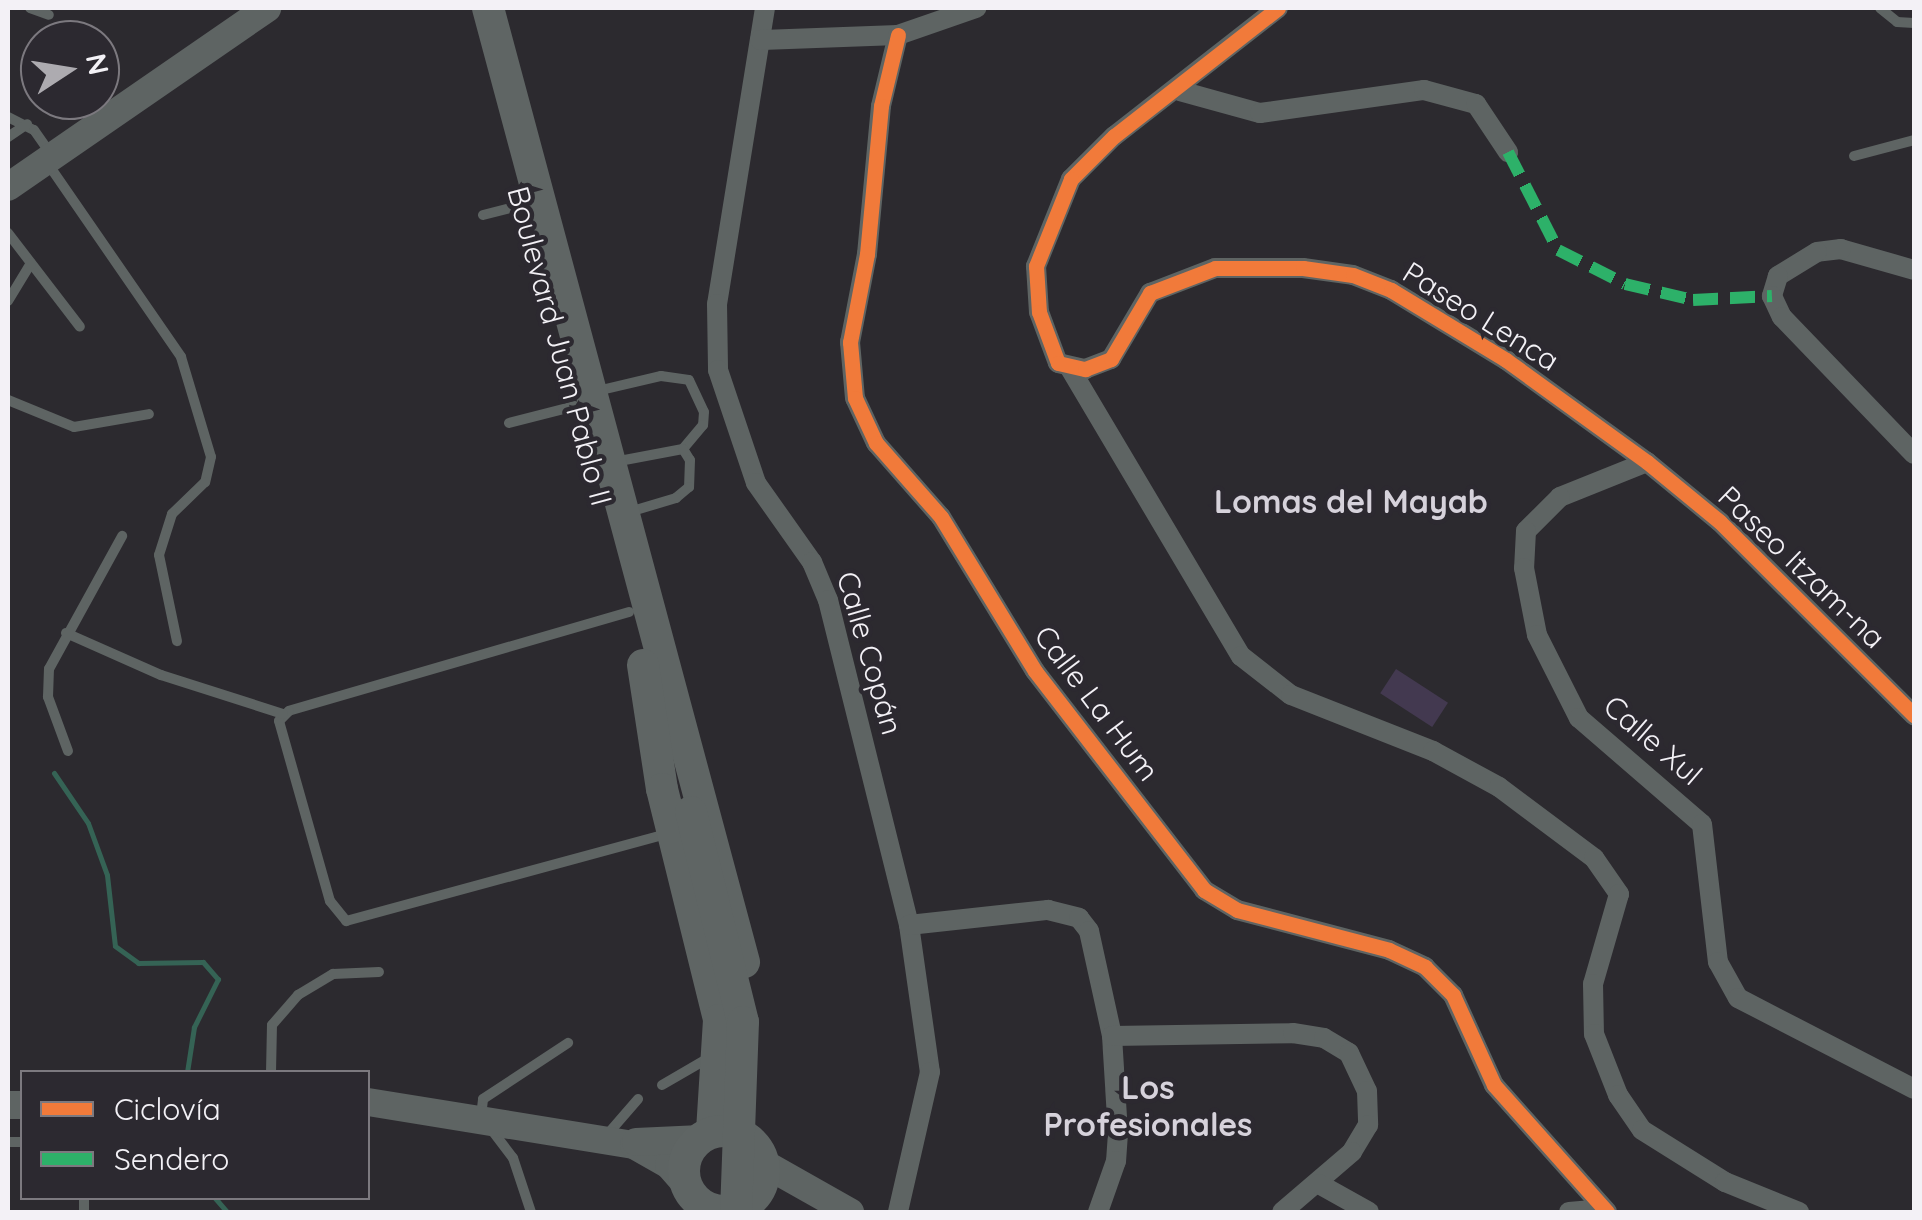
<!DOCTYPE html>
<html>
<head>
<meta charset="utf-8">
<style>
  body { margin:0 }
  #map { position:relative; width:1922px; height:1220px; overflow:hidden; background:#2c2a2f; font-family:Quicksand,sans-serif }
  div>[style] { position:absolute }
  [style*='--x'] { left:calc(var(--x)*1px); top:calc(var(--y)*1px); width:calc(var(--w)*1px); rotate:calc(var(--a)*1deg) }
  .green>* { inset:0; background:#433950; transform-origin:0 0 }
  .stream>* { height:5px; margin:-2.5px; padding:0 2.5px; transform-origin:2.5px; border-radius:2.5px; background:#356355 }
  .service>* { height:10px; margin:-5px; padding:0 5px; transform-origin:5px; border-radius:5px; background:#5e6463 }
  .minor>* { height:20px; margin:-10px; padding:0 10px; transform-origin:10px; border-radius:10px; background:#5e6463 }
  .tertiary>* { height:28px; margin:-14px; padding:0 14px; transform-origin:14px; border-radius:14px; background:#5e6463 }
  .primary>* { height:32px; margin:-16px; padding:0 16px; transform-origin:16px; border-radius:16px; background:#5f6564 }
  .primary>.ring { margin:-16px; padding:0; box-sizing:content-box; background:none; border:32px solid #5f6564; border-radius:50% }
  .primary-bridge>* { height:32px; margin:-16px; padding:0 16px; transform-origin:16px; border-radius:16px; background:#5f6564 }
  .quiet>* { height:12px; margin-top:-6px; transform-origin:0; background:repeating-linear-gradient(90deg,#2db169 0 25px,transparent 0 37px) }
  .cycleway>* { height:15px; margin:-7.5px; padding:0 7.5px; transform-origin:7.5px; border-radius:7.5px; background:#f17a3a }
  span { translate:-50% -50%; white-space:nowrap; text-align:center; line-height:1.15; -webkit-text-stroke:9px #2c2930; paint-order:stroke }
  .street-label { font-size:30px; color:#f3f1f6 }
  .neighbourhood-label { font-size:32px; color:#d6d2db; font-weight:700 }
  .frame { position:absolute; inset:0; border:10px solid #f3f1f6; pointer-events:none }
  .legend { position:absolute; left:20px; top:1070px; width:350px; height:130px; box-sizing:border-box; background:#2c2930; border:2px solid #7c797f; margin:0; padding:12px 18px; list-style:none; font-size:30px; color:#f3f1f6 }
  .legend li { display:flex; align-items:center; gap:20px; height:50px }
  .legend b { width:50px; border:2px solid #7c797f }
  .north { position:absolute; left:20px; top:20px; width:100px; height:100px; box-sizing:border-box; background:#2c2930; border:2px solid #7c797f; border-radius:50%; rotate:78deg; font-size:28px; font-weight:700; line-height:40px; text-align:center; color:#f3f1f6 }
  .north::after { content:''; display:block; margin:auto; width:35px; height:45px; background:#adabb0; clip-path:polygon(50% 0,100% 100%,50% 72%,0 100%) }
</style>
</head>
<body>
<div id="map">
  <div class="green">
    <i style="left:1396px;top:669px;width:62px;height:29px;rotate:33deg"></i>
  </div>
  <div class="stream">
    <i style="--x:54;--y:773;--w:60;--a:55.8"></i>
    <i style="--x:88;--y:823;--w:55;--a:69.9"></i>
    <i style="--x:107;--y:875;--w:71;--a:83.6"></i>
    <i style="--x:115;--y:946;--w:29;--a:36"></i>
    <i style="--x:138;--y:963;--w:65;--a:-0.9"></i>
    <i style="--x:203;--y:962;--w:23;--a:49"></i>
    <i style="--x:218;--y:979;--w:54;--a:116.6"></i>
    <i style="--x:194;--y:1027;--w:46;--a:98.8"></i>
    <i style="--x:215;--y:1198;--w:18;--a:49"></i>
  </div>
  <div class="service">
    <i style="--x:30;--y:8;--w:20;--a:20"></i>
    <i style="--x:1880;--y:8;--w:22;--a:39"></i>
    <i style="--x:1897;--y:22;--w:17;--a:3"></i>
    <i style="--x:8;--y:117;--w:29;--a:27"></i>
    <i style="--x:34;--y:130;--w:29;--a:55"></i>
    <i style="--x:8;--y:137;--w:23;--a:-34"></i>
    <i style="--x:1854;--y:156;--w:62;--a:-14.9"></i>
    <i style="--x:46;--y:161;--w:238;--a:55.4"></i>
    <i style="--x:181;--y:357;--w:104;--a:73.3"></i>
    <i style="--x:211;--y:457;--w:26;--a:103"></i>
    <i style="--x:205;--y:482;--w:46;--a:135.9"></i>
    <i style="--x:172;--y:514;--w:43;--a:107.6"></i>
    <i style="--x:159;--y:555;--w:88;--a:78.2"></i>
    <i style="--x:483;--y:215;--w:40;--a:-14.4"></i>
    <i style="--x:8;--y:233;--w:118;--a:52.5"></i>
    <i style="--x:8;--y:301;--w:44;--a:-58.8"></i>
    <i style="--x:597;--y:391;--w:66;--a:-13.2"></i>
    <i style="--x:661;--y:376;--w:28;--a:8"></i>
    <i style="--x:689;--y:380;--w:35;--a:65"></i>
    <i style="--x:704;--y:412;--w:13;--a:94"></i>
    <i style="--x:703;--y:425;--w:31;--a:130"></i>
    <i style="--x:8;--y:400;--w:71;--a:22.2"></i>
    <i style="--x:74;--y:427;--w:76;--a:-9.8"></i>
    <i style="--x:509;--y:423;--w:68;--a:-14.4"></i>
    <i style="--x:614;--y:462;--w:70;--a:-10.7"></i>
    <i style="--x:683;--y:449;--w:13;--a:58"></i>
    <i style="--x:690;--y:460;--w:27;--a:92"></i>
    <i style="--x:689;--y:487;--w:17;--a:140"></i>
    <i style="--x:676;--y:498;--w:49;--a:163.4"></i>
    <i style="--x:629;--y:612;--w:354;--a:163.8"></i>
    <i style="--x:289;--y:711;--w:14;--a:135"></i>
    <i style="--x:279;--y:721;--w:187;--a:74.2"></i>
    <i style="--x:330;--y:901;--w:26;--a:51"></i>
    <i style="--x:346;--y:921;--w:332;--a:-15.2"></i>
    <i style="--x:66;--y:633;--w:104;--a:23.9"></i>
    <i style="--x:161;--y:675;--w:128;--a:17.7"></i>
    <i style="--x:68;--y:751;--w:58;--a:-110.3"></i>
    <i style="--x:48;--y:697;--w:28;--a:-88"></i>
    <i style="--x:49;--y:669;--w:152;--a:-61.2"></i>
    <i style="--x:271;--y:1072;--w:47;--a:-88.8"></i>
    <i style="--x:272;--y:1025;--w:40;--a:-49"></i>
    <i style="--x:298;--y:995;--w:41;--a:-31"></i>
    <i style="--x:333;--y:974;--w:46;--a:-2.5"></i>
    <i style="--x:662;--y:1085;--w:58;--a:-30.1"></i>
    <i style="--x:606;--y:1136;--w:49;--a:-49.1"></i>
    <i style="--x:8;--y:1142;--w:14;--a:0"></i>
    <i style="--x:84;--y:1212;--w:14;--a:-90"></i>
    <i style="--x:531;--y:1212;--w:57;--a:-108.4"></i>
    <i style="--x:513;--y:1158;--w:53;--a:-127.3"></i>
    <i style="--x:481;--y:1116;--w:17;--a:-83"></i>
    <i style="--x:483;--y:1099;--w:102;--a:-33.4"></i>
  </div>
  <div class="minor">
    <i style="--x:765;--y:8;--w:300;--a:99.2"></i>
    <i style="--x:717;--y:304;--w:66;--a:89.1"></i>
    <i style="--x:718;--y:370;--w:119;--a:71.4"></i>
    <i style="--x:756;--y:483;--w:97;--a:54.7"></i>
    <i style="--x:812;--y:562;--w:41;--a:67.2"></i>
    <i style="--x:828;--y:600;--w:335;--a:76"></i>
    <i style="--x:909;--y:925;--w:148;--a:81.9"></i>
    <i style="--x:930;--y:1072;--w:144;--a:102.9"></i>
    <i style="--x:1278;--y:8;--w:208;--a:142"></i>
    <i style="--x:1114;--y:136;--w:61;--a:135"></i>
    <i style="--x:1071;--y:179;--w:94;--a:111.9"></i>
    <i style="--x:1036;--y:266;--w:46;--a:86.3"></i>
    <i style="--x:1039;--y:312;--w:54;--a:69.6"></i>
    <i style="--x:1058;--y:363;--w:28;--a:13"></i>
    <i style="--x:1085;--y:369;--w:28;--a:-21"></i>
    <i style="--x:1111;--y:359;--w:77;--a:-59.4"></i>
    <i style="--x:1150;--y:293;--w:70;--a:-21"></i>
    <i style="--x:1215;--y:268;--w:88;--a:0"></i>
    <i style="--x:1303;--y:268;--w:50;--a:8"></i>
    <i style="--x:1353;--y:275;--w:41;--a:21.5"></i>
    <i style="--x:1391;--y:290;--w:135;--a:31.3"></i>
    <i style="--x:1506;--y:360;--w:174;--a:35.9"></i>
    <i style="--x:1647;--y:462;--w:94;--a:39.4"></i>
    <i style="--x:1720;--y:522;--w:274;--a:44.9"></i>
    <i style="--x:898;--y:35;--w:73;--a:103.5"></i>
    <i style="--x:881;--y:106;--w:149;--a:95.4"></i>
    <i style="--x:867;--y:254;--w:90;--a:100.9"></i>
    <i style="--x:850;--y:342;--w:56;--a:84.9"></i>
    <i style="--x:855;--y:398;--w:50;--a:65"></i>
    <i style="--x:876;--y:443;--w:98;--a:48.7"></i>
    <i style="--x:941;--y:517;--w:180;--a:58.6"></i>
    <i style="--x:1035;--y:671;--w:277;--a:52.3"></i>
    <i style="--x:1204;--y:890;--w:39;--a:31"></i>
    <i style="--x:1237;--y:910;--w:157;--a:14.7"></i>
    <i style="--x:1389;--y:950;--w:40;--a:25"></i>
    <i style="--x:1425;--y:967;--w:40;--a:45"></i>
    <i style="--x:1453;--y:995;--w:99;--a:65.5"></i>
    <i style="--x:1494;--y:1085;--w:170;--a:48.3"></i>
    <i style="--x:760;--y:40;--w:138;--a:-2.1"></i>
    <i style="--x:898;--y:35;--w:83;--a:-19.1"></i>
    <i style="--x:1180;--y:91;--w:83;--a:15.4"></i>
    <i style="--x:1260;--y:113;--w:166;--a:-8"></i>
    <i style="--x:1424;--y:90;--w:54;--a:15.1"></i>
    <i style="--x:1476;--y:104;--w:58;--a:56.3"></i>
    <i style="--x:1914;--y:270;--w:76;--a:-164"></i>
    <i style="--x:1841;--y:249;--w:24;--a:173"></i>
    <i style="--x:1817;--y:252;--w:46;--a:148.4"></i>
    <i style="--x:1778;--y:276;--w:21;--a:107"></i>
    <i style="--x:1772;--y:296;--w:23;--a:65"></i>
    <i style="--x:1782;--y:317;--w:190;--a:46.1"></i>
    <i style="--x:1071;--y:370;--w:333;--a:59.3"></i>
    <i style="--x:1241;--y:656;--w:63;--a:38"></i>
    <i style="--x:1291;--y:695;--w:153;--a:21.5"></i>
    <i style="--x:1433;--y:751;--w:75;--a:28.6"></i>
    <i style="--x:1499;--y:787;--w:119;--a:36.8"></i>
    <i style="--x:1594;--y:858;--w:44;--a:55.2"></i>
    <i style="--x:1619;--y:894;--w:94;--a:106.1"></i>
    <i style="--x:1593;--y:984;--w:50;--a:88.9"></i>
    <i style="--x:1594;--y:1034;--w:66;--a:68.5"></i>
    <i style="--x:1618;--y:1095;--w:42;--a:55.6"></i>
    <i style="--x:1642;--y:1130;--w:98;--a:32.1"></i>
    <i style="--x:1725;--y:1182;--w:80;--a:22.1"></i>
    <i style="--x:1647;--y:462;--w:94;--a:158.1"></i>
    <i style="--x:1560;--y:497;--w:48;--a:135"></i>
    <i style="--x:1526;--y:531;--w:37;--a:93"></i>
    <i style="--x:1524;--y:568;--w:68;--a:79"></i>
    <i style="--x:1537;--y:635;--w:93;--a:63.2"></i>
    <i style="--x:1579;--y:718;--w:162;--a:40.8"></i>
    <i style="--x:1702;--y:824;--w:139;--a:83.4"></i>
    <i style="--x:1718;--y:962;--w:41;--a:60.9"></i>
    <i style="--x:1738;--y:998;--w:198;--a:27.3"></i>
    <i style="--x:909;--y:925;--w:140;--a:-6.2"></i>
    <i style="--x:1048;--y:910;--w:32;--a:14"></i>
    <i style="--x:1079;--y:918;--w:16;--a:52"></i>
    <i style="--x:1089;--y:931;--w:107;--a:77.6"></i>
    <i style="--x:1112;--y:1036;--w:97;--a:86.5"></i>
    <i style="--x:1118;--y:1133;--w:28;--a:94"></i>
    <i style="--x:1116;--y:1161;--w:54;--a:109.4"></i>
    <i style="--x:1112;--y:1036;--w:181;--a:-0.9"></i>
    <i style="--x:1293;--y:1033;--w:31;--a:9"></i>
    <i style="--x:1324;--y:1038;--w:29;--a:31"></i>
    <i style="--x:1349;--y:1053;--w:42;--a:64.7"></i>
    <i style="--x:1367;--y:1091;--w:34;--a:88"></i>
    <i style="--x:1368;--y:1125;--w:31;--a:121"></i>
    <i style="--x:1352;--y:1152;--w:92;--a:139.4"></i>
    <i style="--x:1319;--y:1184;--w:57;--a:29.2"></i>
    <i style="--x:1569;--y:1212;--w:35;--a:-5"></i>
  </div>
  <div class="tertiary">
    <i style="--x:8;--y:187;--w:315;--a:-34.6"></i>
    <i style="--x:368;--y:1102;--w:269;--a:9.2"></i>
    <i style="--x:634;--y:1145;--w:40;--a:29.7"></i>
    <i style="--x:669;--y:1165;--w:28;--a:49"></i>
    <i style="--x:8;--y:1105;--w:14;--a:0"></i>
    <i style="--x:636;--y:1142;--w:65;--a:-2.6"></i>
    <i style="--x:763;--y:1163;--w:100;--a:29.4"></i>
  </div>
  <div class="primary">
    <i style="--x:488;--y:8;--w:988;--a:74.98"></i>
    <i style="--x:643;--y:665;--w:125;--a:81.3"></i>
    <i style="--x:662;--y:789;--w:238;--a:76.1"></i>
    <i style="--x:719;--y:1020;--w:112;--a:93.6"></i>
    <i class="ring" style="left:684px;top:1131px;width:48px;height:48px"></i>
  </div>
  <div class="primary-bridge">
    <i style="--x:691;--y:812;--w:216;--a:76.1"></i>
    <i style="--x:743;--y:1022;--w:190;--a:92.1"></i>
  </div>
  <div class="quiet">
    <i style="--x:1508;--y:152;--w:110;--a:63"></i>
    <i style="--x:1558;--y:250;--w:75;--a:26.9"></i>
    <i style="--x:1625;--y:284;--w:70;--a:13.2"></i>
    <i style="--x:1693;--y:300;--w:79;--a:-2.9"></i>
  </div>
  <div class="cycleway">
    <i style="--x:1278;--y:8;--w:208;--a:142"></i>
    <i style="--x:1114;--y:136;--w:61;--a:135"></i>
    <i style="--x:1071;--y:179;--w:94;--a:111.9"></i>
    <i style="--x:1036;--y:266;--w:46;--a:86.3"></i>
    <i style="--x:1039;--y:312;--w:54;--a:69.6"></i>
    <i style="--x:1058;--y:363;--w:28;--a:13"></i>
    <i style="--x:1085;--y:369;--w:28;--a:-21"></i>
    <i style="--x:1111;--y:359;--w:77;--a:-59.4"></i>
    <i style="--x:1150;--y:293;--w:70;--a:-21"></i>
    <i style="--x:1215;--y:268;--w:88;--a:0"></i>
    <i style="--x:1303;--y:268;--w:50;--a:8"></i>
    <i style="--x:1353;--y:275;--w:41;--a:21.5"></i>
    <i style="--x:1391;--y:290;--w:135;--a:31.3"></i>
    <i style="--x:1506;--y:360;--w:174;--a:35.9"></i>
    <i style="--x:1647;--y:462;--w:94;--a:39.4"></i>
    <i style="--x:1720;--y:522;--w:274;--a:44.9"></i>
    <i style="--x:898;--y:35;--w:73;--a:103.5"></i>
    <i style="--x:881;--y:106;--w:149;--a:95.4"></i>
    <i style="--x:867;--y:254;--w:90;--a:100.9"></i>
    <i style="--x:850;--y:342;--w:56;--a:84.9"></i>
    <i style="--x:855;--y:398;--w:50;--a:65"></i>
    <i style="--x:876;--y:443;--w:98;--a:48.7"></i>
    <i style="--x:941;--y:517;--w:180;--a:58.6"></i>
    <i style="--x:1035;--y:671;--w:277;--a:52.3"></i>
    <i style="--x:1204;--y:890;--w:39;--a:31"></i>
    <i style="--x:1237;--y:910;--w:157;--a:14.7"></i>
    <i style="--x:1389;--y:950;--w:40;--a:25"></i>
    <i style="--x:1425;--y:967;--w:40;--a:45"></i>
    <i style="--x:1453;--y:995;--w:99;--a:65.5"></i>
    <i style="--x:1494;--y:1085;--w:170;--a:48.3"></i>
  </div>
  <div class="street-label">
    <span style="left:1481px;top:316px;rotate:32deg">Paseo Lenca</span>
    <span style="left:560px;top:346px;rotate:75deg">Boulevard Juan Pablo II</span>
    <span style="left:1802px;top:567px;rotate:44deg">Paseo Itzam-na</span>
    <span style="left:870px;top:653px;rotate:74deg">Calle Copán</span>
    <span style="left:1097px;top:703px;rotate:53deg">Calle La Hum</span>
    <span style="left:1653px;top:740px;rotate:41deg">Calle Xul</span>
  </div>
  <div class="neighbourhood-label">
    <span style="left:1351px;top:501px">Lomas del Mayab</span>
    <span style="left:1148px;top:1106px">Los<br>Profesionales</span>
  </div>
  <div class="frame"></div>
  <ul class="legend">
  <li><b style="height:12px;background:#f17a3a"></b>Ciclovía</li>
  <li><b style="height:12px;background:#2db169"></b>Sendero</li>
  </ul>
  <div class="north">N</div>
</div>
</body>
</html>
